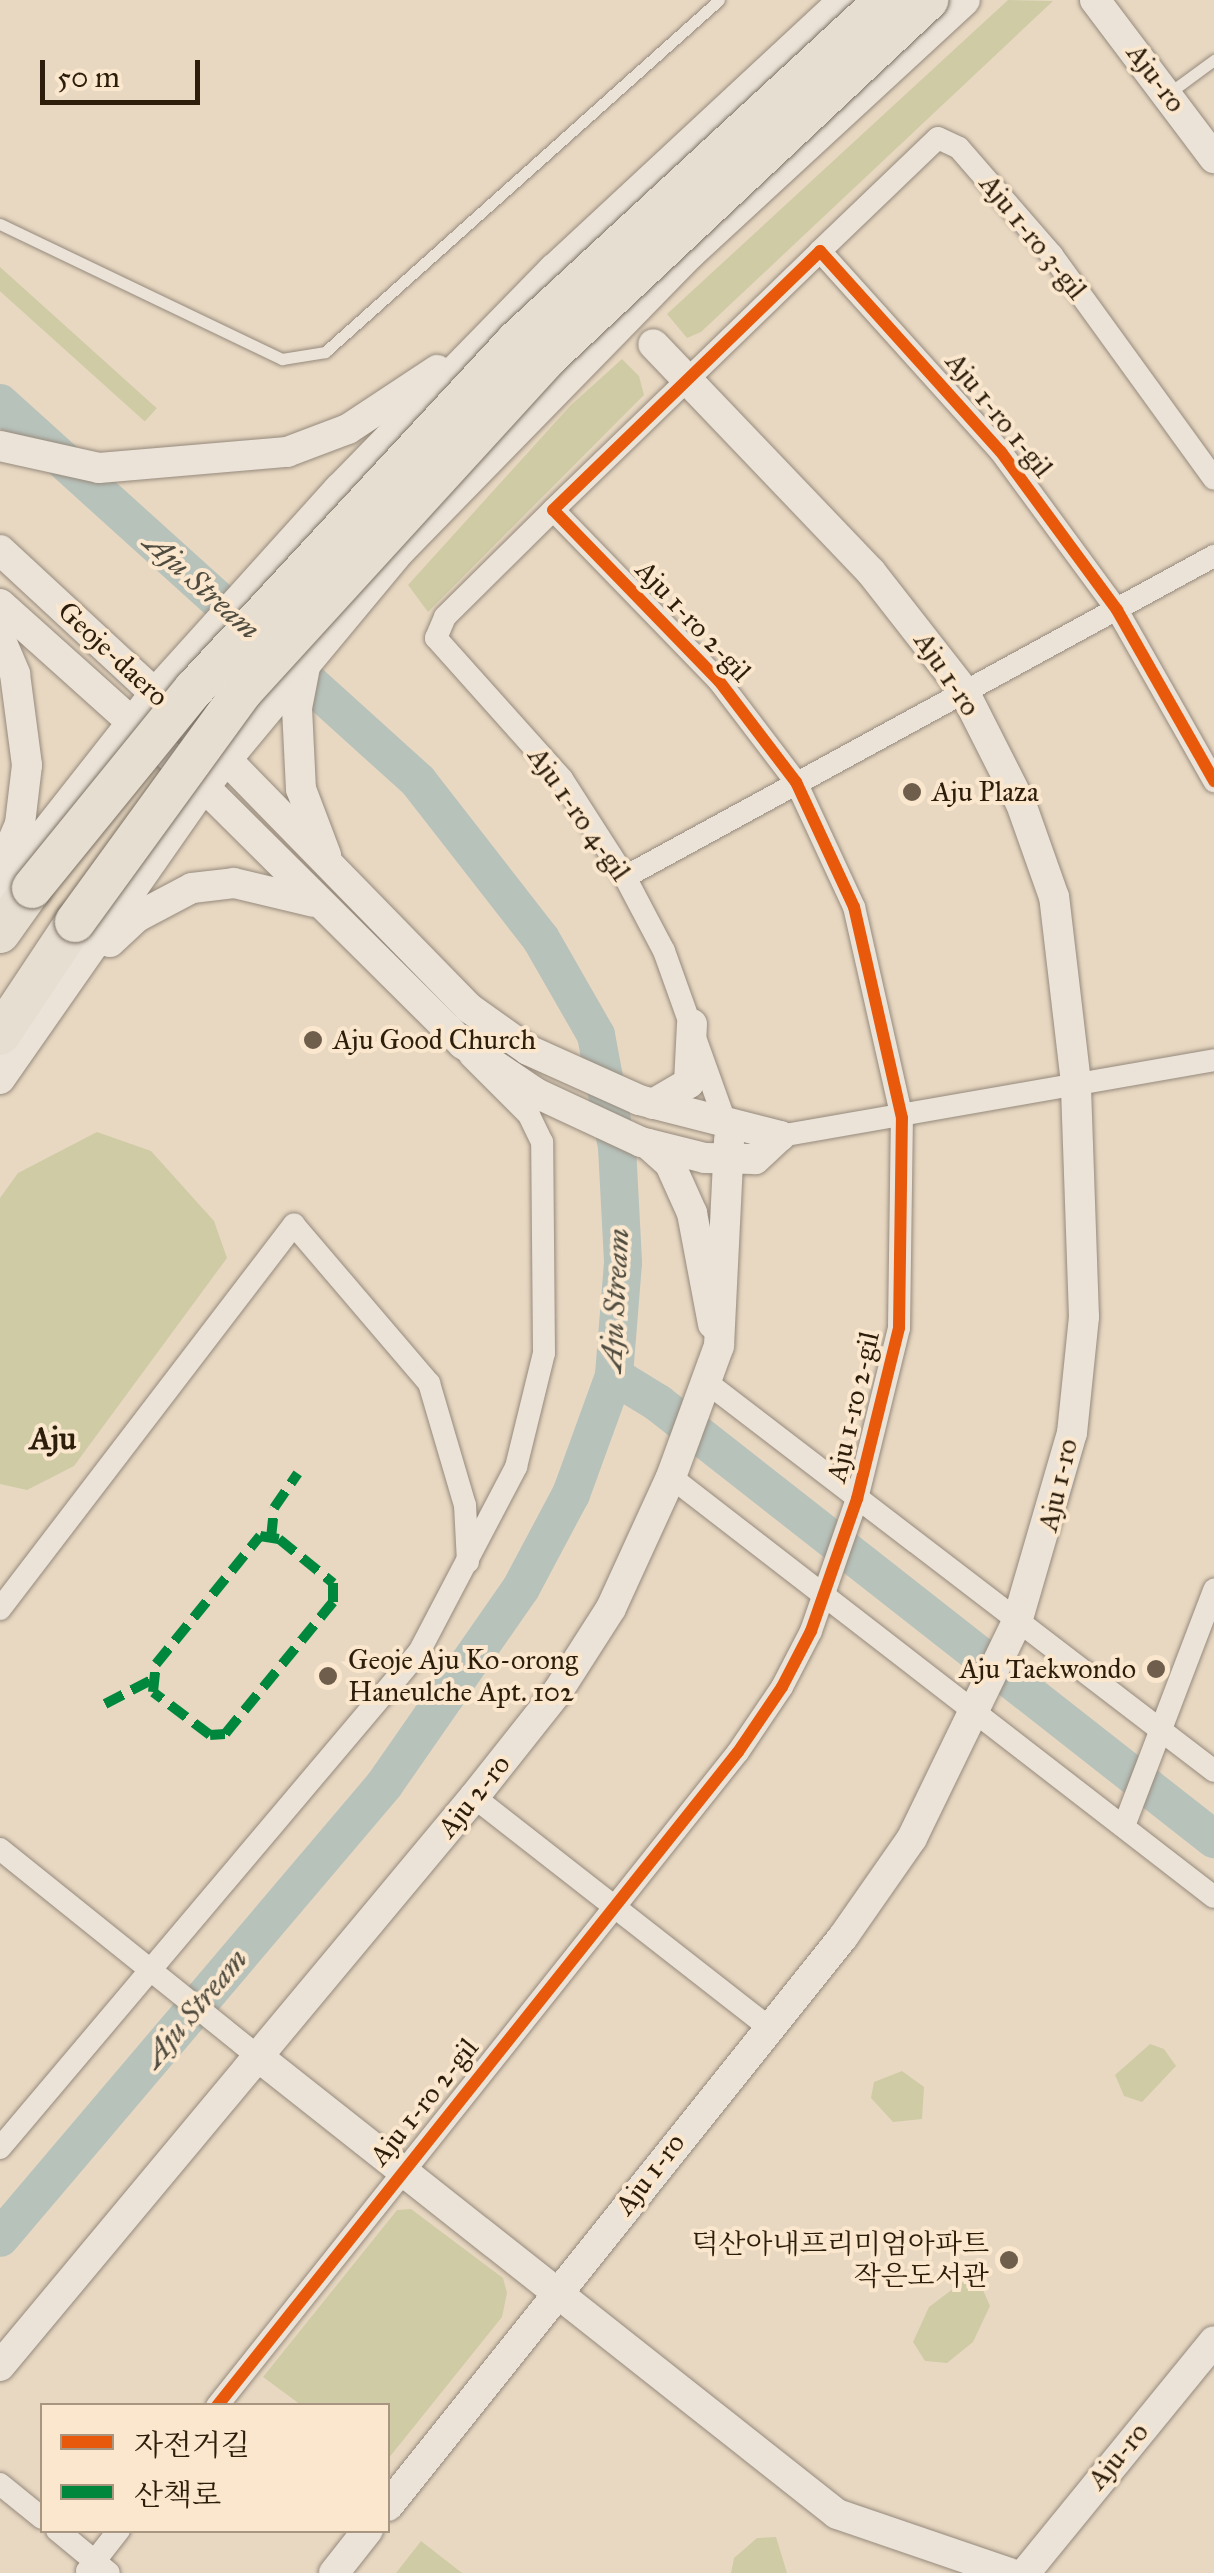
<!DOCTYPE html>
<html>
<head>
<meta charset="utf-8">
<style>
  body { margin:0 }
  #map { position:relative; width:1214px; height:2573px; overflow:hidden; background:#e8d8c2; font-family:"IM FELL Great Primer","Noto Serif KR",serif }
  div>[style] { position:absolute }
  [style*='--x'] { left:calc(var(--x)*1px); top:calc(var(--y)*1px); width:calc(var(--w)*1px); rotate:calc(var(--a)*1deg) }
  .green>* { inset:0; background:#cfcba5; transform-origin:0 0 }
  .river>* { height:38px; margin:-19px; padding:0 19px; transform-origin:19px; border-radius:19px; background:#b7c2bb }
  .roads { filter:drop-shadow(0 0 2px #968a7c) drop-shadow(0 0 2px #968a7c) }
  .lane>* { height:11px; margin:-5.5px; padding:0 5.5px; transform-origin:5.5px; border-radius:5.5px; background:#ebe3d8 }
  .street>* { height:22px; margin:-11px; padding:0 11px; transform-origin:11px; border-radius:11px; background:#ebe3d8 }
  .secondary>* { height:30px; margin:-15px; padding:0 15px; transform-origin:15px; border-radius:15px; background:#ebe3d8 }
  .highway>* { height:40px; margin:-20px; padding:0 20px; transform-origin:20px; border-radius:20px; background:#e7ded2 }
  .bridges { filter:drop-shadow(0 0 2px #7b7163) drop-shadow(0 0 2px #7b7163) }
  .highway-bridge>* { height:40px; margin:-20px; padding:0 20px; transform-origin:20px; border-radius:20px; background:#e7ded2 }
  .quiet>* { height:10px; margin-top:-5px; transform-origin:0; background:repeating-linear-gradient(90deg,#00873e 0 20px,transparent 0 30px) }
  .cycleway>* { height:12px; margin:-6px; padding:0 6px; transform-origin:6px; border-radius:6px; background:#e8590c }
  .dots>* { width:28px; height:28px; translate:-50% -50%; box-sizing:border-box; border:5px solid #fae7ce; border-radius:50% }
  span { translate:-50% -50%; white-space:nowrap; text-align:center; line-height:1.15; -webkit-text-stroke:8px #fae7ce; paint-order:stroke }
  .street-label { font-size:28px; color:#2d1d0b }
  .poi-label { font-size:28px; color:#2d1d0b }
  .left { translate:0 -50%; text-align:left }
  .right { translate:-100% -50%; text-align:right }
  .water-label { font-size:30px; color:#504c3f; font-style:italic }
  .quarter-label { font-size:32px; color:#2d1d0b; font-weight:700 }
  .legend { position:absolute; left:40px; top:2403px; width:350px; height:130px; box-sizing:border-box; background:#fae7ce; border:2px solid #a89680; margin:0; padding:12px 18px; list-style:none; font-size:30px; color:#2d1d0b }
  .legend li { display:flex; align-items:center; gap:20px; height:50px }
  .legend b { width:50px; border:2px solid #a89680 }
  .scale { position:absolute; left:40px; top:60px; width:160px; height:45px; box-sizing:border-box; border:5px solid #2d1d0b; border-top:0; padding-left:12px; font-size:30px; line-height:35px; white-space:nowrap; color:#2d1d0b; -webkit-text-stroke:8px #fae7ce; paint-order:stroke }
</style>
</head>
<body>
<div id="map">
  <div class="green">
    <i style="clip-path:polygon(1008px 0,1053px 1px,701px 332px,687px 338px,667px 314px)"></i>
    <i style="left:0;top:267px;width:211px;height:18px;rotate:42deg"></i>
    <i style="clip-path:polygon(622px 359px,639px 376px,644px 395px,428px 612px,408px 585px,570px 406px)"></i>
    <i style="clip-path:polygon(97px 1132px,151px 1151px,214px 1221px,227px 1258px,74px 1466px,27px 1490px,0 1484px,0 1198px,18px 1173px)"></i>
    <i style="clip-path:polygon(1150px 2044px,1164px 2049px,1176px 2066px,1142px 2102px,1124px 2096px,1115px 2075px)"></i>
    <i style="clip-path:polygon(902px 2071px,924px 2087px,922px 2119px,893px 2122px,871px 2098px,874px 2082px)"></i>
    <i style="clip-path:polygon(411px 2209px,503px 2278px,507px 2293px,502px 2317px,388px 2459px,388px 2406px,301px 2405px,263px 2377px,397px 2210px)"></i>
    <i style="clip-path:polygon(962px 2282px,983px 2290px,990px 2306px,973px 2342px,947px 2363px,925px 2361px,913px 2342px,929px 2307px)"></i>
    <i style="clip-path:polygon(776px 2537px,787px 2573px,731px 2573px,734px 2558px,757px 2538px)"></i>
    <i style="clip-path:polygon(421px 2541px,462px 2573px,396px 2573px)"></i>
  </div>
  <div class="river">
    <i style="--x:0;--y:403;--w:564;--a:42.12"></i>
    <i style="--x:418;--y:781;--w:200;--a:52.1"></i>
    <i style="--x:541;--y:939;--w:111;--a:60.2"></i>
    <i style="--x:596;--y:1035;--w:114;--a:79.4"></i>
    <i style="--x:617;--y:1147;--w:116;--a:87"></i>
    <i style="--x:623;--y:1263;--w:113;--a:94.6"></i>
    <i style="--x:614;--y:1376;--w:126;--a:110"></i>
    <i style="--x:571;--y:1494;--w:106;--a:118"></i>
    <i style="--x:521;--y:1588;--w:239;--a:124.8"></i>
    <i style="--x:385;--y:1784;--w:595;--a:130.3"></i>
    <i style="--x:614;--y:1376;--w:52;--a:31.5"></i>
    <i style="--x:658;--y:1403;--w:707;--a:38.1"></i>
  </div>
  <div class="roads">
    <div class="lane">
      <i style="--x:1169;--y:93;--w:56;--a:-36.3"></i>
      <i style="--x:0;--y:224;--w:313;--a:25.6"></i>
      <i style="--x:282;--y:359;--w:44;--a:-9.2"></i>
      <i style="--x:325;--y:352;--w:528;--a:-41.78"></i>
    </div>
    <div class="street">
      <i style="--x:820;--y:251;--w:163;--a:-43.8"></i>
      <i style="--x:938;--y:138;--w:23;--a:25"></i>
      <i style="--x:959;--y:148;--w:142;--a:49"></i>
      <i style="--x:1052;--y:255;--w:276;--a:54.1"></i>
      <i style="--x:553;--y:510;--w:152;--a:135.3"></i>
      <i style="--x:445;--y:617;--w:23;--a:113"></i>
      <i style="--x:436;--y:638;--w:189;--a:48.2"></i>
      <i style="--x:562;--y:779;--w:117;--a:57.3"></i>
      <i style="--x:625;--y:877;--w:84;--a:62.2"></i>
      <i style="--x:664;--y:951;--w:181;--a:70.3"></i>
      <i style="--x:625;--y:877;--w:671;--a:-28.59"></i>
      <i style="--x:780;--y:1136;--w:441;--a:-9.9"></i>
      <i style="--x:709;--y:1384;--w:636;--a:37.46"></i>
      <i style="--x:671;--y:1477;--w:686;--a:37.72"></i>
      <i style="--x:0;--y:1609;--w:484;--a:-52.6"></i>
      <i style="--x:294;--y:1225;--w:208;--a:49.5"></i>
      <i style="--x:429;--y:1383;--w:127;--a:73.6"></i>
      <i style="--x:465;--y:1505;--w:57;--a:87"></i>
      <i style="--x:474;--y:1797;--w:372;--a:38"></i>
      <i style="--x:1124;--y:1826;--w:253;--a:-69.1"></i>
      <i style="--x:0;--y:1849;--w:329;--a:38.8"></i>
      <i style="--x:0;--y:2148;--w:649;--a:-49.81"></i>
      <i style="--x:419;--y:1652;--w:209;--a:-62.3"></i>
      <i style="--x:516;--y:1467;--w:117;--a:-76.2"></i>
      <i style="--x:544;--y:1353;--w:211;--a:-90.5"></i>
      <i style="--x:542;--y:1142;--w:30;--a:-116"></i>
      <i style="--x:529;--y:1115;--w:83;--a:-135"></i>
      <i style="--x:217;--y:2406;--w:836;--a:-51.46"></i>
      <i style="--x:738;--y:1752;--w:78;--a:-55.9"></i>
      <i style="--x:782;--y:1687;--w:63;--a:-62.6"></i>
      <i style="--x:811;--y:1631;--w:140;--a:-70.8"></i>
      <i style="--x:857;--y:1499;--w:176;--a:-76.2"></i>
      <i style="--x:899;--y:1328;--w:210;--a:-89.2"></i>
      <i style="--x:902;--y:1118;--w:216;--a:-102.8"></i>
      <i style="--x:854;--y:907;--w:138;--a:-114.9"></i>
      <i style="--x:796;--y:782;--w:127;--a:-127.3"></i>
      <i style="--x:719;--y:681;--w:238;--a:-134.1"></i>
      <i style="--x:553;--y:510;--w:372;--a:-44.1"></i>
      <i style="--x:820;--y:251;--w:270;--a:48"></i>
      <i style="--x:1001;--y:452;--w:196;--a:53.7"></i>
      <i style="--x:1117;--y:610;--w:197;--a:60.4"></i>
      <i style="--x:0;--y:2484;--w:54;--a:39"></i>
      <i style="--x:57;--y:2530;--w:67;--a:39.6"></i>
      <i style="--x:87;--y:2571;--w:52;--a:-52"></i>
    </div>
    <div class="secondary">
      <i style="--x:1095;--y:0;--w:198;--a:53"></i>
      <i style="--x:0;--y:446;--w:101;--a:12.5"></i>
      <i style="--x:99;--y:468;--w:189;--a:-4.9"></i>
      <i style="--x:287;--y:452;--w:65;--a:-20.7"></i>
      <i style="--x:348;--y:429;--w:107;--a:-33.5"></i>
      <i style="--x:0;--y:550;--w:308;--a:42.8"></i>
      <i style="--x:226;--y:759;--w:348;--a:45.7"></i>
      <i style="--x:469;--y:1008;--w:72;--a:35.4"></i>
      <i style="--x:528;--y:1050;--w:122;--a:24.2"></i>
      <i style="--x:639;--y:1100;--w:146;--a:14.3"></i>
      <i style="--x:780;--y:1136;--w:34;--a:137"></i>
      <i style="--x:755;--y:1159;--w:50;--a:-178.9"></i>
      <i style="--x:705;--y:1158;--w:66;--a:-166"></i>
      <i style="--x:641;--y:1142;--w:116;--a:-155"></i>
      <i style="--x:536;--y:1093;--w:88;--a:-146.1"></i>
      <i style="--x:463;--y:1044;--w:365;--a:-135.2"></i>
      <i style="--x:204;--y:787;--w:274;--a:-138.1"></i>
      <i style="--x:0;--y:638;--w:39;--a:67"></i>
      <i style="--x:15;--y:674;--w:92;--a:82.5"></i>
      <i style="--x:27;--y:765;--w:59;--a:96.8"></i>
      <i style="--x:20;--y:824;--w:46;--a:113.2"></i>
      <i style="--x:305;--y:667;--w:42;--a:101"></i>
      <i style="--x:297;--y:708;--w:81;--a:87.2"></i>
      <i style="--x:301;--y:789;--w:71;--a:69.3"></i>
      <i style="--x:0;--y:890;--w:251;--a:-51.8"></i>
      <i style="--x:155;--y:693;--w:275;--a:-48"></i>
      <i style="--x:339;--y:489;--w:308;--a:-45.7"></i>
      <i style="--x:554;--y:269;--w:395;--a:-42.9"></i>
      <i style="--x:110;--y:942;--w:37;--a:-43"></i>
      <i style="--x:137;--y:917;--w:62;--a:-27.8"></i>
      <i style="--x:192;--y:888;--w:42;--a:-6.8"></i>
      <i style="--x:234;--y:883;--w:82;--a:13.4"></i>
      <i style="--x:0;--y:1079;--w:356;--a:-55.1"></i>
      <i style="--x:204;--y:787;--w:308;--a:-50.3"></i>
      <i style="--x:401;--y:550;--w:414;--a:-45.7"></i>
      <i style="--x:690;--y:254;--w:374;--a:-42.7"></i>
      <i style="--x:653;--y:1104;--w:42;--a:-30.3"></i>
      <i style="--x:689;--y:1083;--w:59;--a:-87.1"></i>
      <i style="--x:648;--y:1144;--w:30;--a:42"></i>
      <i style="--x:670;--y:1164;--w:54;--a:65.8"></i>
      <i style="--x:692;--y:1213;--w:113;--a:79.3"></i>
      <i style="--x:256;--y:2055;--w:740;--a:38.31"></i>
      <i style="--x:837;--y:2514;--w:182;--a:18.9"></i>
      <i style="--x:0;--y:2366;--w:741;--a:-50.2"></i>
      <i style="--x:474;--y:1797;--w:135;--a:-51.6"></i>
      <i style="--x:558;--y:1691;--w:98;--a:-57.4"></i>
      <i style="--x:611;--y:1608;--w:144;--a:-65.4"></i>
      <i style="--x:671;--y:1477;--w:140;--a:-69.9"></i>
      <i style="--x:719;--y:1346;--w:207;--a:-87.2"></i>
      <i style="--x:388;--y:2506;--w:729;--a:-51.35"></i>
      <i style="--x:843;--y:1937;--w:121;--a:-55.1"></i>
      <i style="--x:912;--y:1838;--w:240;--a:-64.1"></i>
      <i style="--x:1017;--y:1622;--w:197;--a:-73.8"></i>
      <i style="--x:1072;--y:1433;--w:117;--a:-84.1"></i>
      <i style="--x:1084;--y:1317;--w:234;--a:-92"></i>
      <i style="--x:1076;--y:1083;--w:187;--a:-96.7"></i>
      <i style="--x:1054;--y:897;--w:99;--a:-109.5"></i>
      <i style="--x:1021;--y:804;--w:127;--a:-116.8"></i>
      <i style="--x:964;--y:691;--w:151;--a:-128"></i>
      <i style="--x:871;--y:572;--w:315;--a:-133.7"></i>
      <i style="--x:334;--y:2573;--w:55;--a:-51.7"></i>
      <i style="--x:1025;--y:2573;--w:299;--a:-50.8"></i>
    </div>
    <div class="highway">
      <i style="--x:0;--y:933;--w:55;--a:-54.6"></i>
      <i style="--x:0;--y:1035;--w:136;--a:-56.4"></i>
    </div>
  </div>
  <div class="bridges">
    <div class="highway-bridge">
      <i style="--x:32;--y:888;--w:257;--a:-50.9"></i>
      <i style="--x:194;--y:689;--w:473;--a:-47.2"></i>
      <i style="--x:515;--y:342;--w:504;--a:-42.75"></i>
      <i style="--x:75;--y:922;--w:286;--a:-54"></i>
      <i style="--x:243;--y:691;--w:455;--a:-47.6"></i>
      <i style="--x:550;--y:355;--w:519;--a:-43.2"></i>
    </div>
  </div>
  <div class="quiet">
    <i style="--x:260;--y:1536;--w:19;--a:9"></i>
    <i style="--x:279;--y:1539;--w:70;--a:39.2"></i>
    <i style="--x:333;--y:1583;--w:19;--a:90"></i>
    <i style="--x:333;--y:1602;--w:171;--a:129.3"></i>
    <i style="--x:225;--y:1734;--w:15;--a:176"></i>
    <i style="--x:210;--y:1735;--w:71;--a:-143"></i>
    <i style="--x:153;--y:1692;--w:28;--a:-84"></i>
    <i style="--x:156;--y:1664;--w:165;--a:-50.9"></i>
    <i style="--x:271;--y:1538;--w:30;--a:-84"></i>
    <i style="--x:274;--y:1508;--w:42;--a:-55.6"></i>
    <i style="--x:105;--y:1704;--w:54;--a:-27.5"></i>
  </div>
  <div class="cycleway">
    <i style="--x:217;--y:2406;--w:836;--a:-51.46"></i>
    <i style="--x:738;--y:1752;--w:78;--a:-55.9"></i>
    <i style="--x:782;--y:1687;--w:63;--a:-62.6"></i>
    <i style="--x:811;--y:1631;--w:140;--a:-70.8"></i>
    <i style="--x:857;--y:1499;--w:176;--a:-76.2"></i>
    <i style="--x:899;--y:1328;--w:210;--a:-89.2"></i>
    <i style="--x:902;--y:1118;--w:216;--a:-102.8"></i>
    <i style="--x:854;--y:907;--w:138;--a:-114.9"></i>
    <i style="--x:796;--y:782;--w:127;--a:-127.3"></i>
    <i style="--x:719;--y:681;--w:238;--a:-134.1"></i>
    <i style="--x:553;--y:510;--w:372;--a:-44.1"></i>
    <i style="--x:820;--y:251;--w:270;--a:48"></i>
    <i style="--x:1001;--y:452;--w:196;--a:53.7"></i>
    <i style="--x:1117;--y:610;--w:197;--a:60.4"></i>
  </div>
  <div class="dots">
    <i style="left:912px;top:792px;background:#6e5e4b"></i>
    <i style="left:313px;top:1040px;background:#6e5e4b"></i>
    <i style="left:1156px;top:1669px;background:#6e5e4b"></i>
    <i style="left:328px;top:1676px;background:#6e5e4b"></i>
    <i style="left:1009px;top:2260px;background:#6e5e4b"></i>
  </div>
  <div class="street-label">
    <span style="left:1156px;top:78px;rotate:53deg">Aju-ro</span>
    <span style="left:1033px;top:237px;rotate:51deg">Aju 1-ro 3-gil</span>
    <span style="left:999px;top:415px;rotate:51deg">Aju 1-ro 1-gil</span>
    <span style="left:693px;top:621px;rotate:47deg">Aju 1-ro 2-gil</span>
    <span style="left:113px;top:654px;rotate:43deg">Geoje-daero</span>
    <span style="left:947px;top:674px;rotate:56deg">Aju 1-ro</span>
    <span style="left:579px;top:814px;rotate:55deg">Aju 1-ro 4-gil</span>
    <span style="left:853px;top:1407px;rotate:-77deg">Aju 1-ro 2-gil</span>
    <span style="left:1058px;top:1485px;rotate:-77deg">Aju 1-ro</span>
    <span style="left:474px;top:1796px;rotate:-51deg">Aju 2-ro</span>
    <span style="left:424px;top:2102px;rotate:-51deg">Aju 1-ro 2-gil</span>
    <span style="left:650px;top:2174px;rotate:-52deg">Aju 1-ro</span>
    <span style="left:1118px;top:2456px;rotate:-50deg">Aju-ro</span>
  </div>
  <div class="poi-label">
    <span class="left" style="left:932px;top:792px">Aju Plaza</span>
    <span class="left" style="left:333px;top:1040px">Aju Good Church</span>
    <span class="left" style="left:348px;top:1676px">Geoje Aju Ko-orong<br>Haneulche Apt. 102</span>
    <span class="right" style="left:1136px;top:1669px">Aju Taekwondo</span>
    <span class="right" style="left:989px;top:2260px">덕산아내프리미엄아파트<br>작은도서관</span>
  </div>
  <div class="water-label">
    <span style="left:202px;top:586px;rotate:42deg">Aju Stream</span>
    <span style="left:615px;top:1300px;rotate:-87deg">Aju Stream</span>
    <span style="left:195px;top:2008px;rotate:-50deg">Aju Stream</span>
  </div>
  <div class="quarter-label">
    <span style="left:53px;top:1439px">Aju</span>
  </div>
  <ul class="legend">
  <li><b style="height:12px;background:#e8590c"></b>자전거길</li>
  <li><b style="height:12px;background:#00873e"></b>산책로</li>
  </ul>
  <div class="scale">50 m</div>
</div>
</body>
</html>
